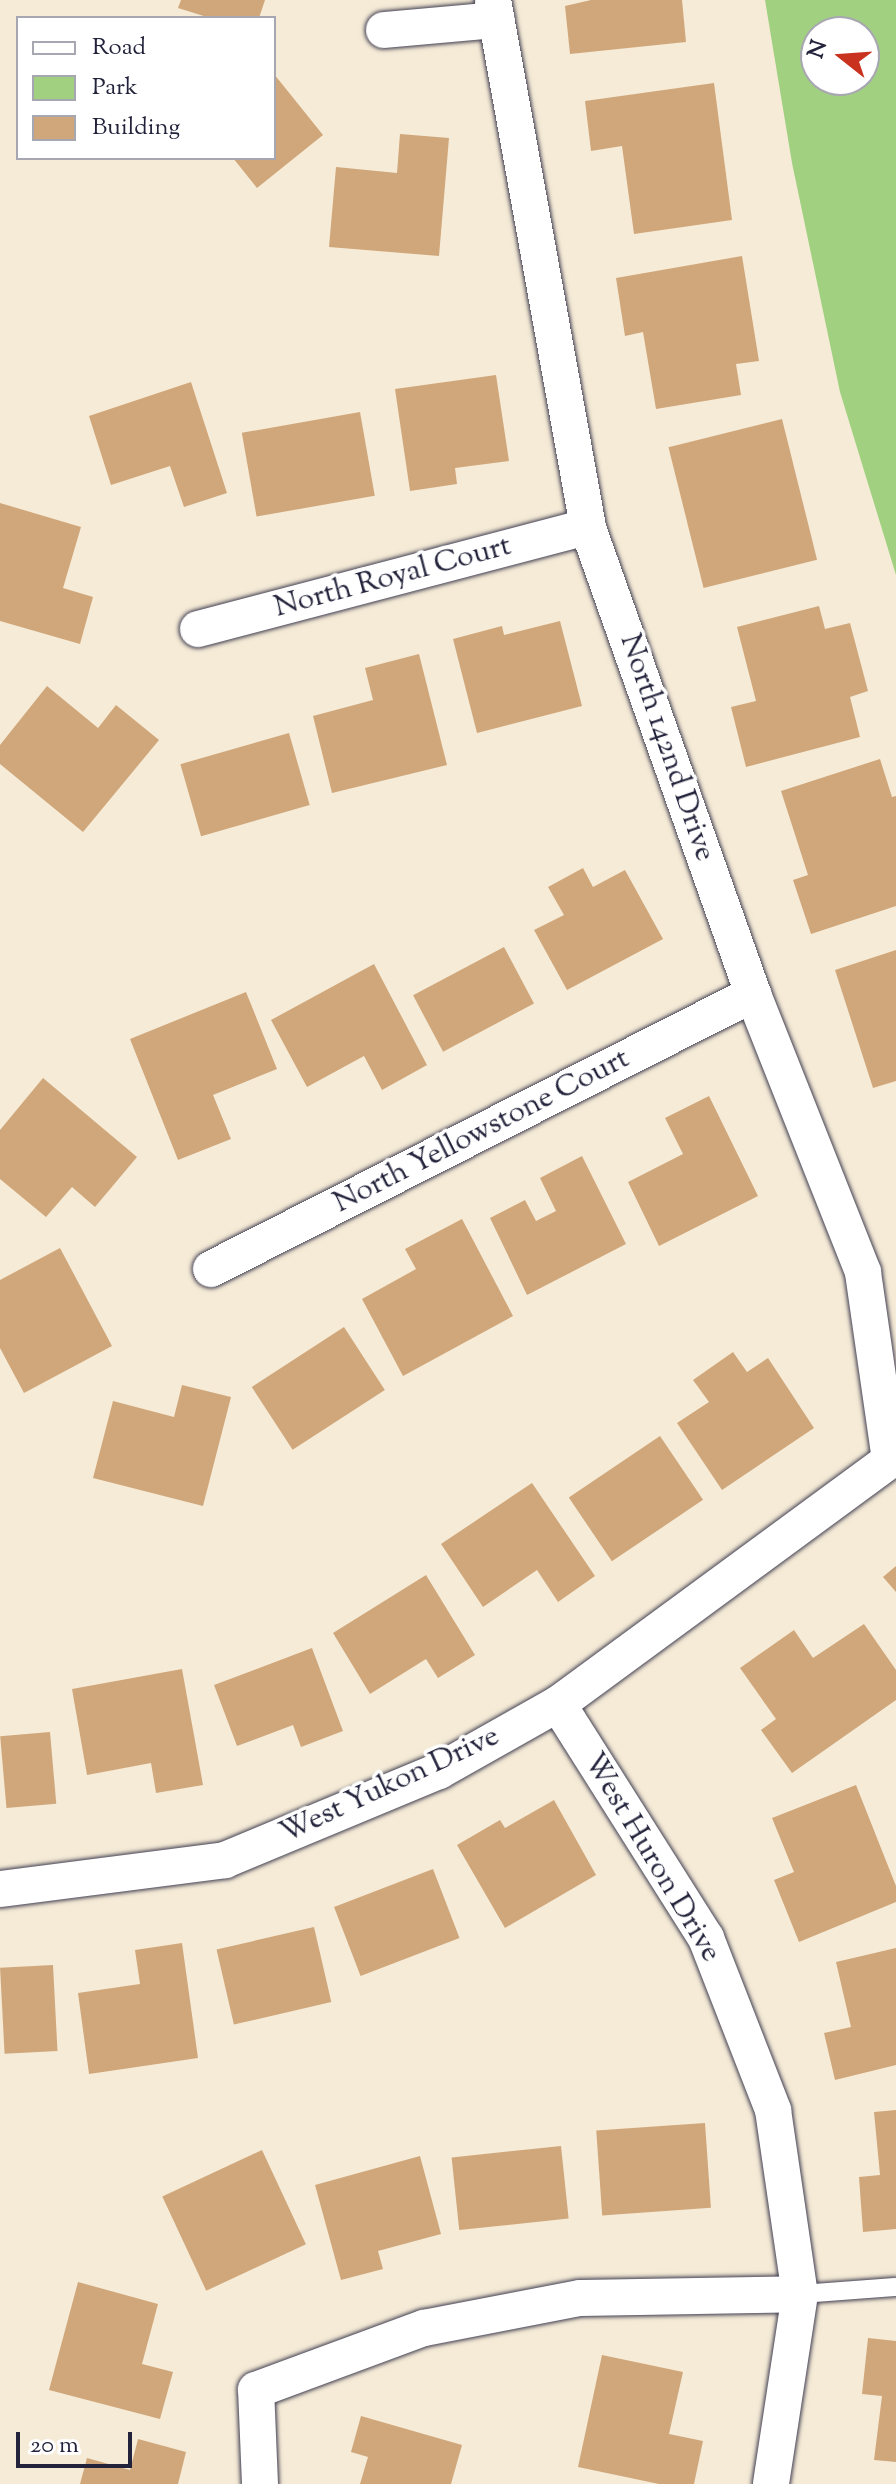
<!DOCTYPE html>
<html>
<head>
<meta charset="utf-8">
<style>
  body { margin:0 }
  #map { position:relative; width:896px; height:2484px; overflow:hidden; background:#f6ebd7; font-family:"Sorts Mill Goudy",serif }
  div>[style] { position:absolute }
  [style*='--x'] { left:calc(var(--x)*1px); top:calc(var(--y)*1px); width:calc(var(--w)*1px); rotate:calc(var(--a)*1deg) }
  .green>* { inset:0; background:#a1d180 }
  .building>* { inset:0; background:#d0a77b; transform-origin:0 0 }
  .roads { filter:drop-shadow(0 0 2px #424052) drop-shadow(0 0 2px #424052) }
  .lane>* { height:18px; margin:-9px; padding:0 9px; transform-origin:9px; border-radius:9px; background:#fff }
  .street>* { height:36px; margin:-18px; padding:0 18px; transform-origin:18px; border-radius:18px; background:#fff }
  span { translate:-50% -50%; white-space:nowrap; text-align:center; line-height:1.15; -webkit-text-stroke:7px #fff; paint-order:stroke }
  .street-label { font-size:30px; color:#22223b }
  .legend { position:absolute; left:16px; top:16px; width:260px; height:144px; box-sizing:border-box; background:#fff; border:2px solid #a7a7b1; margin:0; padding:10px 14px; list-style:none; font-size:24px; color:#22223b }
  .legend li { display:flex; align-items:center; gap:16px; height:40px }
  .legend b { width:40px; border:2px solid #a7a7b1 }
  .north { position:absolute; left:800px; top:16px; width:80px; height:80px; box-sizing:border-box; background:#fff; border:2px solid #a7a7b1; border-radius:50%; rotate:287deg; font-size:22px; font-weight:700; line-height:32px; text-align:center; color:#22223b }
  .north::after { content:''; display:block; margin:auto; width:28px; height:36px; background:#c8321e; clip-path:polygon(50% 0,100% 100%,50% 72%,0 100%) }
  .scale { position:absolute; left:16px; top:2432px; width:116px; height:36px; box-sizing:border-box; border:4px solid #22223b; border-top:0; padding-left:10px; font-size:24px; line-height:28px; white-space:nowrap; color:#22223b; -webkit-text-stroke:6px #fff; paint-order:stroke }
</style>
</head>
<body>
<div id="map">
  <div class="green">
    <i style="clip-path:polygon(evenodd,765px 0,896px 0,896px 575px,840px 392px,792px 163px,765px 0,816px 32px,864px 32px,864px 80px,816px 80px,816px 32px)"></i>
  </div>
  <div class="building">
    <i style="clip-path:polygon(181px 0,265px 0,259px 18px,210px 18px,178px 8px)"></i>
    <i style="clip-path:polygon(591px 0,682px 0,686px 42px,570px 54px,565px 6px)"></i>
    <i style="clip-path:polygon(274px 74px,323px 135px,257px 188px,233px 158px,274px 158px)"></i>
    <i style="clip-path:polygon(714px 83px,732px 220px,634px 234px,622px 146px,591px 151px,585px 101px)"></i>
    <i style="clip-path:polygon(400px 134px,449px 138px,439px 256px,329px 247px,336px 167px,397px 173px)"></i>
    <i style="clip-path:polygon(742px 256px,759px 361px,736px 364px,741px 395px,656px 409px,643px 332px,625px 336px,616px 278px)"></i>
    <i style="clip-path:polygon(496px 375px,509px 461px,455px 468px,457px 484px,410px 491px,395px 389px)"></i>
    <i style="clip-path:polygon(191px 382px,227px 493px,184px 507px,170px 466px,111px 485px,89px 416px)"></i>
    <i style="left:360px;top:412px;width:85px;height:120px;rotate:80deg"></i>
    <i style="left:782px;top:419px;width:145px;height:117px;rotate:76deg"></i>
    <i style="clip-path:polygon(0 503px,81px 527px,63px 588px,93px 597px,80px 644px,0 621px)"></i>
    <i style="clip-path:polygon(819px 606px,825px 629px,850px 623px,868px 691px,850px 697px,860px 737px,746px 767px,731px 707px,756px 701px,737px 627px)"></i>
    <i style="clip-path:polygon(560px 621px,582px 706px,477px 733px,453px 639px,502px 626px,504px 635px)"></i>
    <i style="clip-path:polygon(419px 654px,447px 765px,332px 793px,313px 716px,373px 700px,365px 668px)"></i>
    <i style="clip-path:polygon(47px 686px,98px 728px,116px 705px,159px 740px,83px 832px,0 764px,0 745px)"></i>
    <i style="left:289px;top:733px;width:75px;height:113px;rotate:74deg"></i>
    <i style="clip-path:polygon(880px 759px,892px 797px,896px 796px,896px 906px,811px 934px,793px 880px,808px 875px,781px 791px)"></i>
    <i style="clip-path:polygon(583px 868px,593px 887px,625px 870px,663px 939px,567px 990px,534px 930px,564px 915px,548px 887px)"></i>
    <i style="left:504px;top:947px;width:64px;height:103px;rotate:62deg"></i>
    <i style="clip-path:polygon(896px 950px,896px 1081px,873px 1088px,835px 970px)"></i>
    <i style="clip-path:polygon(374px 964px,427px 1065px,382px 1090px,364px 1056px,307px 1087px,271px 1020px)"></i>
    <i style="clip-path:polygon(246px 992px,277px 1069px,213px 1095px,231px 1139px,178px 1160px,130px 1039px)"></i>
    <i style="clip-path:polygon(43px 1078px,137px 1157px,95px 1207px,72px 1187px,46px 1217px,0 1179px,0 1130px)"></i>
    <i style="clip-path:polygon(709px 1096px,758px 1196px,659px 1246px,628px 1182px,683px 1154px,665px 1118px)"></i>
    <i style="clip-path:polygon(582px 1156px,626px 1244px,527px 1295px,490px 1218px,525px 1200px,536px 1221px,556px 1211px,540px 1178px)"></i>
    <i style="clip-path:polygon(462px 1219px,513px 1316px,403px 1376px,362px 1299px,416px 1269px,405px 1249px)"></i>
    <i style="clip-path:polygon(60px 1248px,112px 1346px,24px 1393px,0 1348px,0 1280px)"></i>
    <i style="left:344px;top:1327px;width:75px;height:110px;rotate:57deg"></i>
    <i style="clip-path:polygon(733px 1352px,747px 1372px,768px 1358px,814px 1428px,722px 1490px,677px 1423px,709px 1402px,693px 1380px)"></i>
    <i style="clip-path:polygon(182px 1385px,231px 1397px,203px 1506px,93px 1478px,113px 1401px,174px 1417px)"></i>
    <i style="left:660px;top:1436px;width:77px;height:110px;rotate:56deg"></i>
    <i style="clip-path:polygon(532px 1483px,595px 1576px,558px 1602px,537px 1570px,483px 1607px,441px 1544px)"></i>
    <i style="clip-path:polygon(896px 1566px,896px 1592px,883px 1577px)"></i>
    <i style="clip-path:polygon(426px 1575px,475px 1655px,438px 1678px,426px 1659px,370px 1694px,333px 1633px)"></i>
    <i style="clip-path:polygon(864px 1624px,896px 1670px,896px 1700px,792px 1773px,761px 1730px,776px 1719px,740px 1668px,794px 1630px,813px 1658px)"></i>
    <i style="clip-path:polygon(312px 1648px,343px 1731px,301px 1747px,293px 1725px,237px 1746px,214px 1685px)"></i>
    <i style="clip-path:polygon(182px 1669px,203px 1785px,156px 1793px,151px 1763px,87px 1775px,72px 1689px)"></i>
    <i style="left:50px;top:1732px;width:72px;height:50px;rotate:85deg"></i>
    <i style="clip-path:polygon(856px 1785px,896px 1886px,896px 1902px,799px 1942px,774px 1880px,794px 1872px,772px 1818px)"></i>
    <i style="clip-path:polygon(554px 1800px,596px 1875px,505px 1928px,457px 1845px,500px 1820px,505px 1828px)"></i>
    <i style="left:433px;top:1869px;width:74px;height:106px;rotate:69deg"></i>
    <i style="left:314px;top:1927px;width:77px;height:100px;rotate:77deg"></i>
    <i style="clip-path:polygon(182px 1943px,198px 2058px,89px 2074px,78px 1993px,140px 1984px,135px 1950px)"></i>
    <i style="clip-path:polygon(896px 1948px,896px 2065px,835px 2080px,824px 2033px,851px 2027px,836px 1962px)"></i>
    <i style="left:53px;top:1965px;width:86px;height:53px;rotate:87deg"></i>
    <i style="clip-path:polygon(896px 2110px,896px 2229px,863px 2232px,859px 2177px,880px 2175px,874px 2112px)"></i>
    <i style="left:705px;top:2123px;width:85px;height:109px;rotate:86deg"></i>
    <i style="left:561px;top:2146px;width:73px;height:110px;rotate:84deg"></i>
    <i style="left:262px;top:2150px;width:104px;height:110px;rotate:65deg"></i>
    <i style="clip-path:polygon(420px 2156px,441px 2234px,378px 2251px,383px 2269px,341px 2280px,315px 2185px)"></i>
    <i style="clip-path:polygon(78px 2282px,158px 2304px,142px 2364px,173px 2372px,160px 2419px,49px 2390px)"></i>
    <i style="clip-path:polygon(868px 2338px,896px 2341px,896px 2462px,874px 2460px,882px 2396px,862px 2394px)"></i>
    <i style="clip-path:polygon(602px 2355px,683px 2372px,669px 2434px,703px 2441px,694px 2484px,659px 2484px,578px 2467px)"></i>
    <i style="clip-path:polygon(361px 2416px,462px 2445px,451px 2484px,360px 2484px,368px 2457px,351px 2452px)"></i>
    <i style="clip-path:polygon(138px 2439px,186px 2452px,178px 2484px,80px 2484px,87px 2458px,130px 2470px)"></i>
  </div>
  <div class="roads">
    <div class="lane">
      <i style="--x:800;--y:2294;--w:96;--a:-4.2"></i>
    </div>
    <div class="street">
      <i style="--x:384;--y:30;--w:113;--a:-5.1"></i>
      <i style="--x:198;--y:629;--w:403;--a:-14.7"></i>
      <i style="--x:211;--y:1269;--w:608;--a:-26.9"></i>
      <i style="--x:558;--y:1704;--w:277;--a:57.7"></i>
      <i style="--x:706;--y:1938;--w:185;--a:68.7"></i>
      <i style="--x:773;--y:2110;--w:186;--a:81.7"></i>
      <i style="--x:800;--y:2294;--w:192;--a:98.7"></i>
      <i style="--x:0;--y:1889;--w:227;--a:-7.3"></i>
      <i style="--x:225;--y:1860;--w:232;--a:-22.6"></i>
      <i style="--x:439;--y:1771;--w:137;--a:-29.4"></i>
      <i style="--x:558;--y:1704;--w:412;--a:-36.3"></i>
      <i style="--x:890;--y:1460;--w:190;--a:-98.2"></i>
      <i style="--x:863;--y:1272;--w:299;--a:-111.6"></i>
      <i style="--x:753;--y:994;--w:495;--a:-109.5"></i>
      <i style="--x:588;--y:527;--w:535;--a:-100.22"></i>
      <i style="--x:260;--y:2484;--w:94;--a:-92.4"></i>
      <i style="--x:256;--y:2390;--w:179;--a:-20.3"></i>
      <i style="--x:424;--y:2328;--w:159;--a:-10.9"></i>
      <i style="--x:580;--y:2298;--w:220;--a:-1"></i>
    </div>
  </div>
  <div class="street-label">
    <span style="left:393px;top:578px;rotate:-15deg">North Royal Court</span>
    <span style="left:666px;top:748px;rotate:71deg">North 142nd Drive</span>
    <span style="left:482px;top:1132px;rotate:-27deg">North Yellowstone Court</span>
    <span style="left:390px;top:1786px;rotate:-25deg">West Yukon Drive</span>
    <span style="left:651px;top:1858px;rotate:59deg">West Huron Drive</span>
  </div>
  <ul class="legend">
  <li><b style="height:10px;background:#fff"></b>Road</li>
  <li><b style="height:22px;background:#a1d180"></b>Park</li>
  <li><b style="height:22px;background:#d0a77b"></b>Building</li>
  </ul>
  <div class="north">N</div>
  <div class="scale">20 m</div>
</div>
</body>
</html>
